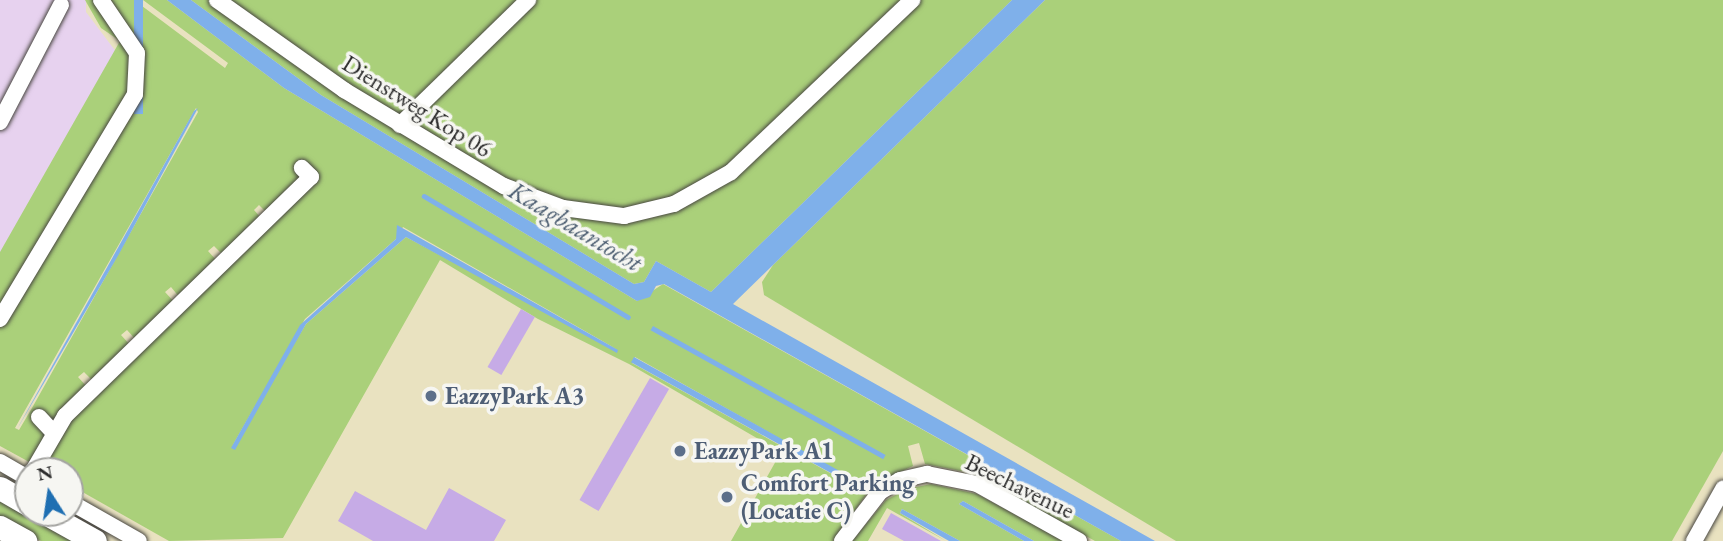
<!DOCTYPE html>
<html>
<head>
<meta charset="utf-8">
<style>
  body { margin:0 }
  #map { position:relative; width:1723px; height:541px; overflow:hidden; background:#e9e2c0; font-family:"EB Garamond",serif }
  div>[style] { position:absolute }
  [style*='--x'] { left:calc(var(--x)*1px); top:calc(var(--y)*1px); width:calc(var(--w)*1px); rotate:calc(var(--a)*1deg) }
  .built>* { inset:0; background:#e7d2ef }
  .green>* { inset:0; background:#aad07a }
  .water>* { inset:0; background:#7fb0ea; transform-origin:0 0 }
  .stream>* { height:4.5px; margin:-2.25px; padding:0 2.25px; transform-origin:2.25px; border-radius:2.25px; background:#7fb0ea }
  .building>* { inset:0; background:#c6abe6; transform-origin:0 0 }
  .roads { filter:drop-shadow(0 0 2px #484641) drop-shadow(0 0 2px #484641) }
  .minor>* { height:16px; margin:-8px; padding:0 8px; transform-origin:8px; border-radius:8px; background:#fff }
  .highway>* { height:23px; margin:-11.5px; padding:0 11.5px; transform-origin:11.5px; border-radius:11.5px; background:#fff }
  .dots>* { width:19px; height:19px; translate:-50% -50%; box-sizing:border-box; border:4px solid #f6f6f2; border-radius:50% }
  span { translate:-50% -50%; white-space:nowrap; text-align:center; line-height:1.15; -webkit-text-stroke:7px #f6f6f2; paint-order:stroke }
  .street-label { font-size:24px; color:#2b2b2b }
  .service-label { font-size:24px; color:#4e5e75; font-weight:700 }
  .left { translate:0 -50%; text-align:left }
  .water-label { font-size:26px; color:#485a6e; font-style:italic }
  .north { position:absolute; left:14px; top:457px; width:70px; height:70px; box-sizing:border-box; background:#f6f6f2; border:2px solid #a5a5a2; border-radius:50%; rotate:348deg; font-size:19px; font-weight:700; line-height:28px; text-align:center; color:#2b2b2b }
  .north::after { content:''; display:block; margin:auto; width:24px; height:32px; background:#1f6fb2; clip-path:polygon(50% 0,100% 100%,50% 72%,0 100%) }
</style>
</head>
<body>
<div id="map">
  <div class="built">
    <i style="clip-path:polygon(0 0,86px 0,86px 12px,117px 53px,0 267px)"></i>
  </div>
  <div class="green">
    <i style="clip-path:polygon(85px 0,97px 0,130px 43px,133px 88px,0 314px,0 252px,120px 41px,101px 28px)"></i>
    <i style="clip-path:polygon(evenodd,106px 0,134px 0,225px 68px,228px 63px,143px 0,167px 0,284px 88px,637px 301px,663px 284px,1121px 541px,1095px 541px,971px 473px,925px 464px,919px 443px,908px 446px,913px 466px,873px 485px,833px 541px,731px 541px,781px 452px,629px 364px,538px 319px,440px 260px,283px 538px,169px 541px,70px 485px,70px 471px,41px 469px,54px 435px,306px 177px,268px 214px,259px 205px,254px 210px,262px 219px,224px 256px,214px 246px,208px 251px,218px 262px,180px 298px,171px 287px,165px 292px,176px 304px,137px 341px,127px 330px,121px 335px,131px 346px,94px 382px,84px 372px,78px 377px,88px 388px,48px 433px,31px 463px,0 446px,0 327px,143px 79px,143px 50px,106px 0,196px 108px,198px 112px,32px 408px,19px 430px,15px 428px,196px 108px,106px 0,403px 227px,618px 350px,406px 237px,306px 324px,231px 448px,305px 319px,396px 239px,403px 227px,106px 0,635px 357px,852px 479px,850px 484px,632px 363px,635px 357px)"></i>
    <i style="clip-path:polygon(191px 0,208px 0,284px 57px,511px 195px,627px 221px,651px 218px,695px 200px,919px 0,1012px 0,711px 292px,656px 261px,644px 282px,634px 284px,321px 95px)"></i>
    <i style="clip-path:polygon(226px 0,523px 0,407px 113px,394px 115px)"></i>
    <i style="clip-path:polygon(532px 0,903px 0,736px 163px,693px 190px,635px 210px,604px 210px,528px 192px,413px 124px,417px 112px)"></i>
    <i style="clip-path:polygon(1045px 0,1723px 0,1723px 451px,1672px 541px,1176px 541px,764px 295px,762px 282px,773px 265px)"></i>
    <i style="clip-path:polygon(931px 484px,977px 494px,1064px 541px,1034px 541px,963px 501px,959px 504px,1024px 541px,960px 541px,902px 509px,900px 513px,946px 541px,887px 508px,868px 541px,852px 541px,886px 500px,907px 489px)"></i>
    <i style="clip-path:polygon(0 501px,24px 515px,73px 541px,41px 541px,9px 524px,0 519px)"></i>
  </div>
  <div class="water">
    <i style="left:134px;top:0;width:9px;height:114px"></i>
    <i style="clip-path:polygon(167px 0,191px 0,321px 95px,634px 284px,644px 282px,656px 261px,711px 292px,1012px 0,1045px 0,733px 304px,1155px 541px,1121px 541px,664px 284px,656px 286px,650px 297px,637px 301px,284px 88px)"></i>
    <i style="clip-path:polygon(198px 108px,119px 254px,16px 431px,194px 111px)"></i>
    <i style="clip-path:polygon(397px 225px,618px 350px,617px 353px,406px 237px,306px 324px,235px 450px,231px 448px,300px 325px,396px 239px)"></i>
    <i style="left:653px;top:326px;width:266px;height:5px;rotate:29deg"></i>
    <i style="left:634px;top:357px;width:250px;height:6px;rotate:29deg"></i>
    <i style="clip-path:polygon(963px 501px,1034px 541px,1024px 541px,959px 504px)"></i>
    <i style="clip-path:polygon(902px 509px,960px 541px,949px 541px,900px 513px)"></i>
  </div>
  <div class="stream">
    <i style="--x:424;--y:196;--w:237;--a:30.7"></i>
  </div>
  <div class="building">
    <i style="left:521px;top:309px;width:16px;height:67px;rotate:30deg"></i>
    <i style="left:650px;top:378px;width:22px;height:141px;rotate:30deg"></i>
    <i style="clip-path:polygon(449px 488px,506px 520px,494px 541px,373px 541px,338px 521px,355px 491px,426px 530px)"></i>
    <i style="clip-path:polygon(891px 513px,941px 541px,904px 541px,882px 529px)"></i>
  </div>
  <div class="roads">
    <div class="minor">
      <i style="--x:217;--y:0;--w:156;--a:35.3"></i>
      <i style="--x:344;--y:90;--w:187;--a:31"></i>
      <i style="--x:504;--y:186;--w:63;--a:20.4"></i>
      <i style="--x:563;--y:208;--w:62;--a:7.5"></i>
      <i style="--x:624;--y:216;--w:51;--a:-13.5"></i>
      <i style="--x:674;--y:204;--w:65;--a:-29.3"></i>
      <i style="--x:731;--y:172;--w:250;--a:-43.5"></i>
      <i style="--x:0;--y:122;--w:132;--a:-62.5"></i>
      <i style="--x:400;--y:125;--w:179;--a:-44.3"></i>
      <i style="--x:0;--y:319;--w:262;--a:-59"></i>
      <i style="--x:135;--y:94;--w:41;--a:-87.2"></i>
      <i style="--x:137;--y:53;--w:64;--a:-124.2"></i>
      <i style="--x:39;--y:417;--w:21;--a:47"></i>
      <i style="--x:0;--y:462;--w:32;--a:30"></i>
      <i style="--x:33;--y:471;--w:64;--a:-59.8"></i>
      <i style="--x:65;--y:416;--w:343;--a:-44.2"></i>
      <i style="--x:311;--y:177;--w:13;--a:-135"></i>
      <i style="--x:70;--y:502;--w:79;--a:29.5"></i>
      <i style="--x:842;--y:541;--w:62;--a:-52.2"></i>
      <i style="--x:880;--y:492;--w:23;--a:-31"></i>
      <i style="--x:900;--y:480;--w:28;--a:-13"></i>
      <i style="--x:927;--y:474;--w:51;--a:11.3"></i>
      <i style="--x:977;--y:484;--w:117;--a:29.2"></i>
      <i style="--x:1694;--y:541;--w:60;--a:-60.9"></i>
    </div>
    <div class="highway">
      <i style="--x:0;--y:488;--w:32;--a:30"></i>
      <i style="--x:45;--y:513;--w:57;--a:29.2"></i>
      <i style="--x:0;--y:527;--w:29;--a:29"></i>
    </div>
  </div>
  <div class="dots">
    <i style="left:431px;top:396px;background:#5c6f8a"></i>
    <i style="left:680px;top:451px;background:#5c6f8a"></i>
    <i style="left:727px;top:497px;background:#5c6f8a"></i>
  </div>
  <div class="street-label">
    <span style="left:417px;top:106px;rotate:32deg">Dienstweg Kop 06</span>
    <span style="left:1020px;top:486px;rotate:26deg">Beechavenue</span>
  </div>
  <div class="service-label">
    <span class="left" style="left:445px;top:396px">EazzyPark A3</span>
    <span class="left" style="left:694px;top:451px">EazzyPark A1</span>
    <span class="left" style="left:741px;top:497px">Comfort Parking<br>(Locatie C)</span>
  </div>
  <div class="water-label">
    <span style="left:575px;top:227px;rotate:31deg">Kaagbaantocht</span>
  </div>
  <div class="north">N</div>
</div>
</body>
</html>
